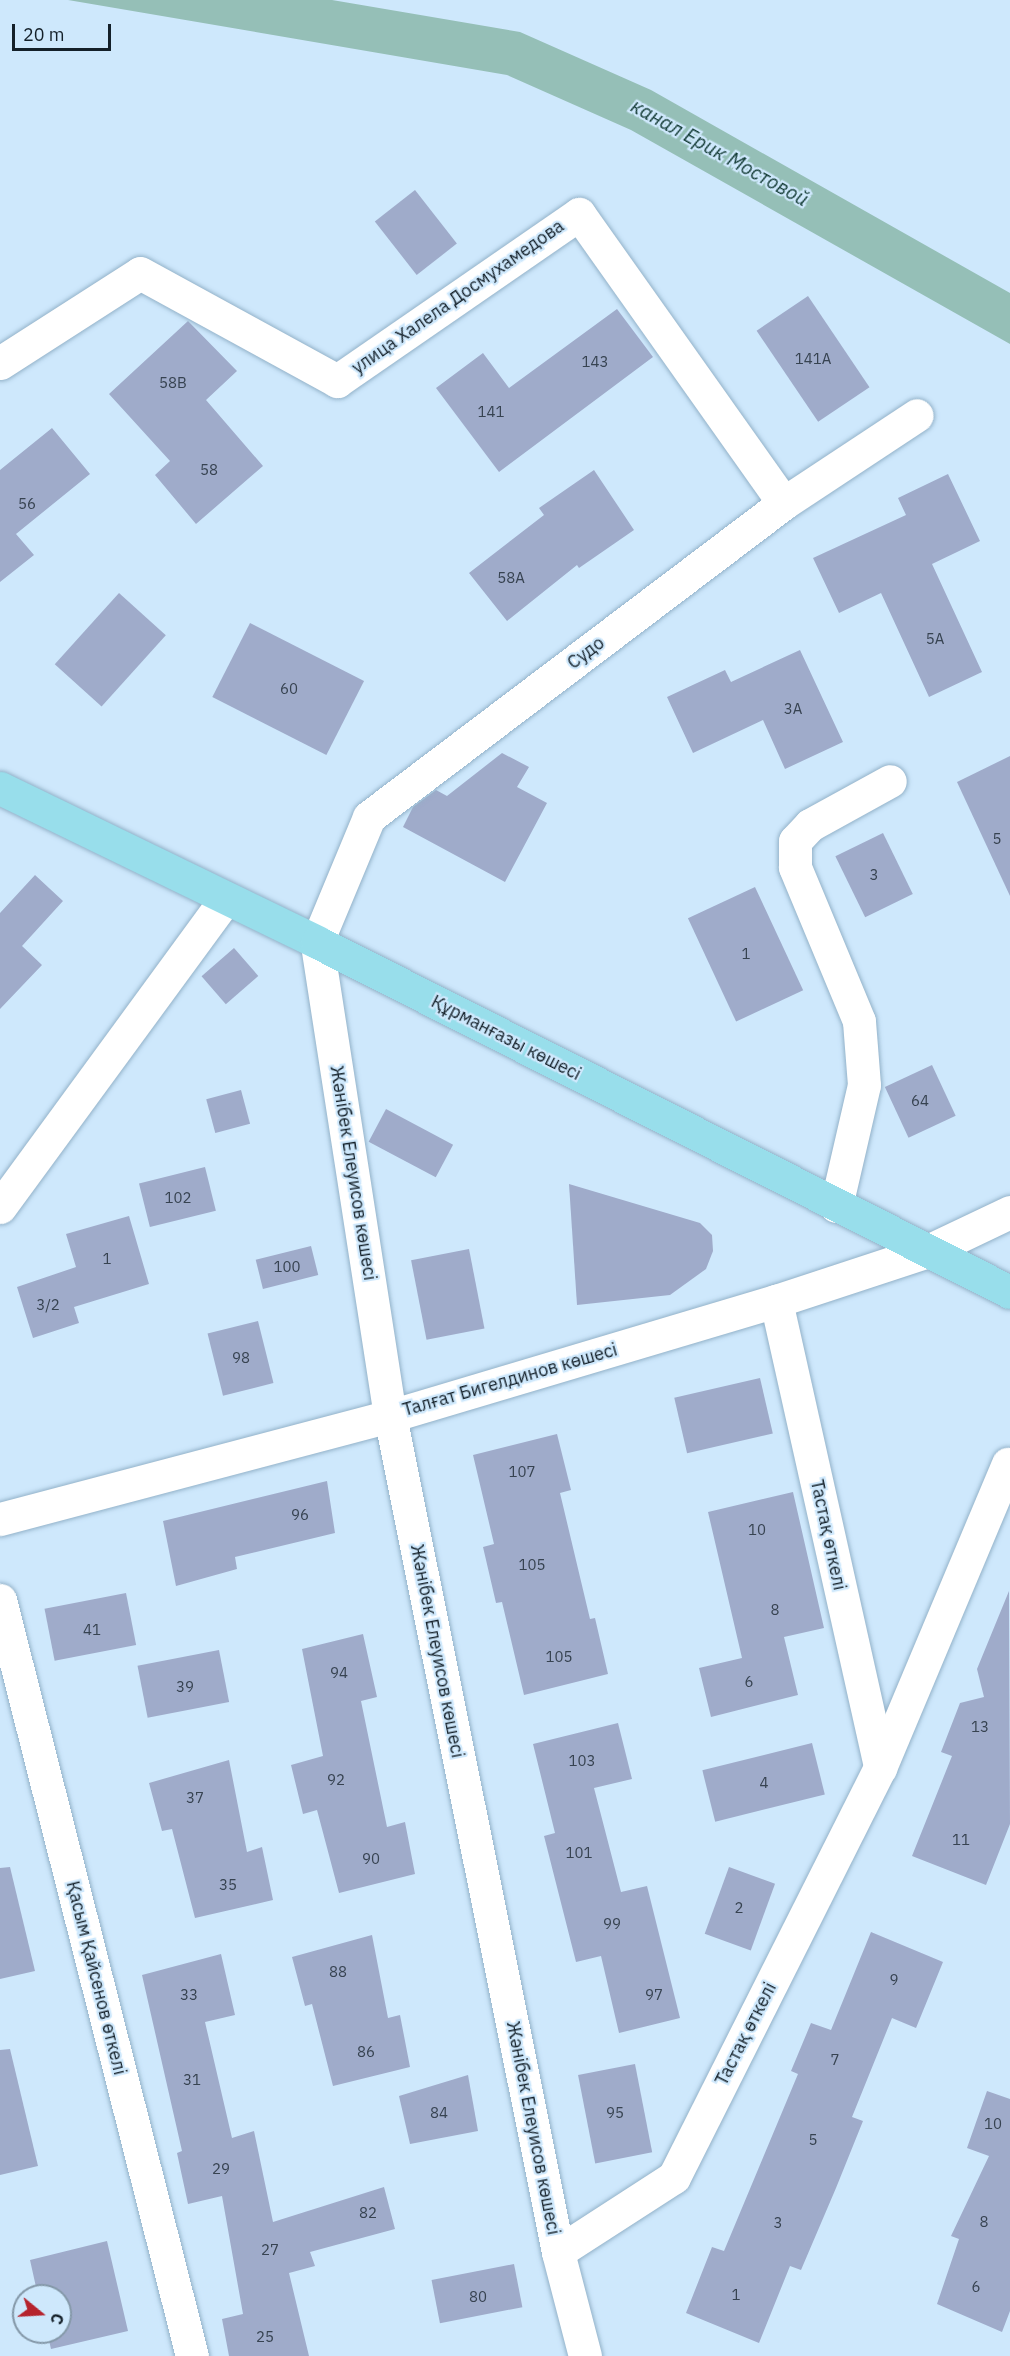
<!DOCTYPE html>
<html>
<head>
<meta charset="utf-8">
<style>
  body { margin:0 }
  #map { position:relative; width:1010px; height:2356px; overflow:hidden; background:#cee8fc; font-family:"IBM Plex Sans",sans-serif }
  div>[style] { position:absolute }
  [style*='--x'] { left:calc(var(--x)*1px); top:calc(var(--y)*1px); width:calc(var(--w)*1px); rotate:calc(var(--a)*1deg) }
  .water>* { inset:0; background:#95bfb7 }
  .building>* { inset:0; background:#9fabca; transform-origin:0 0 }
  .roads { filter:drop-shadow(0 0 2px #93b2c9) drop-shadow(0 0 2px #93b2c9) }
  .minor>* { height:33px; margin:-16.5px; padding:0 16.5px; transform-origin:16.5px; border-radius:16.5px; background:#fff }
  .major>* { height:33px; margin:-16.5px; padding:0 16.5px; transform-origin:16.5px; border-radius:16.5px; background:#98deeb }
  span { translate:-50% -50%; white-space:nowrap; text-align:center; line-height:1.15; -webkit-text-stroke:4.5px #cee8fc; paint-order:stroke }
  .number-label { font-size:15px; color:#374351 }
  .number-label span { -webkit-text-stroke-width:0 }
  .street-label { font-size:18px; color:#142029 }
  .water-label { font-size:20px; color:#123a34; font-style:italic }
  .north { position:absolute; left:12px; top:2284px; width:60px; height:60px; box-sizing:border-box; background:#cee8fc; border:2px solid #8498a8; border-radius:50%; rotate:108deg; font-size:16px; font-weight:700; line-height:24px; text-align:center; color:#142029 }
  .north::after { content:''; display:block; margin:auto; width:21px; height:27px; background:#b5232d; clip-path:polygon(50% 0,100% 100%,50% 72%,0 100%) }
  .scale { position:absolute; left:12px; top:24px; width:99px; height:27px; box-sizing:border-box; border:3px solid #142029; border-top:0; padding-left:8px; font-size:18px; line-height:21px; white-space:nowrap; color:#142029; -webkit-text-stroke:4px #cee8fc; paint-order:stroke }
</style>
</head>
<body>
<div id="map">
  <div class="water">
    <i style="clip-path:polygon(68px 0,332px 0,520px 32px,651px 90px,1010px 293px,1010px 344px,631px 130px,507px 75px)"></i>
  </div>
  <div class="building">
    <i style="left:415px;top:190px;width:68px;height:51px;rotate:52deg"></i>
    <i style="left:808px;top:296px;width:110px;height:62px;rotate:56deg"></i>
    <i style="clip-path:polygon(617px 309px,653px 357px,499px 472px,436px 388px,483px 353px,509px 388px)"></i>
    <i style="clip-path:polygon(188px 321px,237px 371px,206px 400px,263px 466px,196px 524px,155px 475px,170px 461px,109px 394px)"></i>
    <i style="clip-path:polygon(52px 428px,90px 474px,16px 534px,34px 555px,0 582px,0 470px)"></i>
    <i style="clip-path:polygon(594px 470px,634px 530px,579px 568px,577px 565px,507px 621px,469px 573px,544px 515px,539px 508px)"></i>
    <i style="clip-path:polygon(948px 474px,980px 541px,932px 564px,982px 672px,929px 697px,881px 593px,839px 613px,813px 558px,906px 515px,898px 498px)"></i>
    <i style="left:119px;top:593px;width:63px;height:96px;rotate:42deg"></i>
    <i style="left:250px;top:623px;width:128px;height:83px;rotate:27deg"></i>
    <i style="clip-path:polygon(800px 650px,843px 742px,785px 769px,763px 720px,693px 753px,667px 697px,725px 670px,731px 682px)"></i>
    <i style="clip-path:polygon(502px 753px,529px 767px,517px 787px,547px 803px,505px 882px,403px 827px,413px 807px,436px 790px,447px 796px)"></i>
    <i style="clip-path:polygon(1010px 756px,1010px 896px,957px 782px)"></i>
    <i style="left:883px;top:833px;width:68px;height:53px;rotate:64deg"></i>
    <i style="clip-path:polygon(35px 875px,63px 901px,22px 946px,42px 965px,0 1009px,0 913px)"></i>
    <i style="left:755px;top:887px;width:114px;height:74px;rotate:65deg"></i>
    <i style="left:234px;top:948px;width:37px;height:43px;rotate:49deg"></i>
    <i style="left:932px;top:1065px;width:56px;height:52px;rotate:65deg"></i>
    <i style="left:241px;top:1090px;width:35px;height:36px;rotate:75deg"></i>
    <i style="left:386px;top:1109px;width:76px;height:37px;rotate:28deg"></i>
    <i style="left:205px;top:1167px;width:45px;height:68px;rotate:76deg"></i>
    <i style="clip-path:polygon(569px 1184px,700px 1223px,712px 1235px,713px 1251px,706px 1269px,670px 1295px,577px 1305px)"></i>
    <i style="clip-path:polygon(129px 1216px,149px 1284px,74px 1307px,79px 1323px,33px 1338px,17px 1287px,76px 1267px,66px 1234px)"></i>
    <i style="left:311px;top:1246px;width:30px;height:57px;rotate:76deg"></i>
    <i style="left:469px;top:1249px;width:81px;height:59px;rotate:79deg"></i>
    <i style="left:258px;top:1321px;width:64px;height:52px;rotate:76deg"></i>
    <i style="left:760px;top:1378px;width:57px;height:88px;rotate:77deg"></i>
    <i style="clip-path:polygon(557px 1434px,571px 1490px,560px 1493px,590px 1619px,595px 1618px,608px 1674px,524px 1695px,502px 1602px,496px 1603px,483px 1547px,494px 1544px,473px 1455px)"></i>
    <i style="clip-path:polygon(327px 1481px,335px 1533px,235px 1557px,237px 1569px,176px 1586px,163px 1521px)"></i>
    <i style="clip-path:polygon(793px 1492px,824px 1628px,784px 1637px,798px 1695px,711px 1717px,699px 1668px,742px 1658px,708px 1512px)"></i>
    <i style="clip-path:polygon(1009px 1591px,1010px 1824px,986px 1885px,912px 1856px,952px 1756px,941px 1752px,960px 1703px,984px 1697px,977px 1669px)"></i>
    <i style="left:126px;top:1593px;width:53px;height:83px;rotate:79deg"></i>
    <i style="clip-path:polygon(363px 1634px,377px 1697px,361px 1701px,387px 1827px,405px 1822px,415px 1874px,339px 1893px,317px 1810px,303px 1814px,291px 1765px,323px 1756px,302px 1649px)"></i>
    <i style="left:219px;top:1650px;width:53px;height:83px;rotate:79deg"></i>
    <i style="clip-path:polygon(618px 1723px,632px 1779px,594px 1788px,621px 1892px,647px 1886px,680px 2018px,619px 2033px,601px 1956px,576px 1962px,544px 1836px,555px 1833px,533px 1744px)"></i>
    <i style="left:812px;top:1743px;width:53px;height:113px;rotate:76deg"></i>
    <i style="clip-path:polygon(229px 1760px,247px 1852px,262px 1847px,273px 1900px,195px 1918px,172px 1829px,162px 1831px,149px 1783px)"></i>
    <i style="clip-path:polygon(10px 1867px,35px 1971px,0 1979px,0 1868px)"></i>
    <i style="left:729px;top:1867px;width:49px;height:71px;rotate:20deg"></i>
    <i style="clip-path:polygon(871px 1932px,943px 1962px,916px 2028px,892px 2018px,852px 2117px,863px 2121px,836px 2188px,801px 2270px,790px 2266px,759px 2343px,686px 2313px,712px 2247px,724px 2251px,798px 2074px,791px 2071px,811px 2023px,831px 2030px)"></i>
    <i style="clip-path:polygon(372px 1935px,388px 2018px,400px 2015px,410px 2067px,333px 2086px,312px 2004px,305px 2006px,292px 1957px)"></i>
    <i style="clip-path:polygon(221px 1954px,235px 2015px,205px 2022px,232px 2138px,254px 2131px,273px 2222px,384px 2187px,395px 2229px,310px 2252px,315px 2266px,289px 2273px,309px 2356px,229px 2356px,222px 2319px,243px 2314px,222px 2196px,188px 2204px,177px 2153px,182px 2151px,142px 1975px)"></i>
    <i style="clip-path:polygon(10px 2049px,38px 2166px,0 2175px,0 2050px)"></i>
    <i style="left:635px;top:2064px;width:90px;height:58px;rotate:79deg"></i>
    <i style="clip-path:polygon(468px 2075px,478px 2131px,410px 2144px,399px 2096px)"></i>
    <i style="clip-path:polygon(987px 2091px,1010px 2099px,1010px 2311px,1002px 2332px,937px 2304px,959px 2239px,951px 2236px,989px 2156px,967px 2148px)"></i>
    <i style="clip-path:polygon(107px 2241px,128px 2331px,51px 2349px,47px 2332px,60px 2332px,60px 2296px,38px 2296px,30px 2260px)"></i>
    <i style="left:514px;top:2264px;width:44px;height:84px;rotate:79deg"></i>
  </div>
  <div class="roads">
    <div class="minor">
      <i style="--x:0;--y:363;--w:166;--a:-32.7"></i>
      <i style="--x:140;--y:273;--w:225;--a:28.7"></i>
      <i style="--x:337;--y:381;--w:294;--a:-34.6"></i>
      <i style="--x:579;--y:214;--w:354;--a:54.7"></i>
      <i style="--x:836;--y:1206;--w:124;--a:-77"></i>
      <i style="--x:864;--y:1085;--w:64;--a:-94.5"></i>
      <i style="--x:859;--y:1021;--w:167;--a:-112.6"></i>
      <i style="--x:795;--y:867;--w:26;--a:-90"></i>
      <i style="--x:795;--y:841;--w:22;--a:-47"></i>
      <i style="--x:810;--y:825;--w:91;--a:-28.8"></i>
      <i style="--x:0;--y:1207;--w:381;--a:-53.8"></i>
      <i style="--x:776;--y:1301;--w:478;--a:77.4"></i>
      <i style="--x:0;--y:1519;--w:403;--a:-14.8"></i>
      <i style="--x:390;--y:1416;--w:403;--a:-16.6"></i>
      <i style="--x:776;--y:1301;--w:160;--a:-18.2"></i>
      <i style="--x:928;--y:1251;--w:91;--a:-25.4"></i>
      <i style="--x:0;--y:1600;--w:780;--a:75.75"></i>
      <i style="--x:558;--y:2252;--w:138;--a:-32.9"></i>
      <i style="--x:674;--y:2177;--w:458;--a:-63.3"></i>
      <i style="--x:880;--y:1768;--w:330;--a:-67.2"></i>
      <i style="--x:585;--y:2356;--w:107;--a:-104.6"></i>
      <i style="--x:558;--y:2252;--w:853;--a:-101.36"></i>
      <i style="--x:390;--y:1416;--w:480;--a:-98.8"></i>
      <i style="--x:317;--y:942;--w:135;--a:-67.4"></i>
      <i style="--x:369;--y:817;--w:520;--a:-37.11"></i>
      <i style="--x:784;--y:503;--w:159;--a:-33.5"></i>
    </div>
    <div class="major">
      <i style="--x:0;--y:788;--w:352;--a:25.9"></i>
      <i style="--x:317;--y:942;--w:776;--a:26.8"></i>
    </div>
  </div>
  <div class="number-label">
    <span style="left:813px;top:359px">141А</span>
    <span style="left:595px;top:362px">143</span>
    <span style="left:173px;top:383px">58В</span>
    <span style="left:491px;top:412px">141</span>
    <span style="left:209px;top:470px">58</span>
    <span style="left:27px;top:504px">56</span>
    <span style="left:511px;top:578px">58А</span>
    <span style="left:935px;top:639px">5А</span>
    <span style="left:289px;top:689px">60</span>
    <span style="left:793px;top:709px">3А</span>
    <span style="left:997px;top:839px">5</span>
    <span style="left:874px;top:875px">3</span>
    <span style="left:746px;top:954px">1</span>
    <span style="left:920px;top:1101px">64</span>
    <span style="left:178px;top:1198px">102</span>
    <span style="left:107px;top:1259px">1</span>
    <span style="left:287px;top:1267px">100</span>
    <span style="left:48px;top:1305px">3/2</span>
    <span style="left:241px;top:1358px">98</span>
    <span style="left:522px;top:1472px">107</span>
    <span style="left:300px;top:1515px">96</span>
    <span style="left:757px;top:1530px">10</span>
    <span style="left:532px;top:1565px">105</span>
    <span style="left:775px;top:1610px">8</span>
    <span style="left:92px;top:1630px">41</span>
    <span style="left:559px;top:1657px">105</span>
    <span style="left:339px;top:1673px">94</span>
    <span style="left:749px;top:1682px">6</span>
    <span style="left:185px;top:1687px">39</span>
    <span style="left:980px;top:1727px">13</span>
    <span style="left:582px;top:1761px">103</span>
    <span style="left:336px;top:1780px">92</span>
    <span style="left:764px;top:1783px">4</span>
    <span style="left:195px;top:1798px">37</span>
    <span style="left:961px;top:1840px">11</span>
    <span style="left:579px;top:1853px">101</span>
    <span style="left:371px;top:1859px">90</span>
    <span style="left:228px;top:1885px">35</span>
    <span style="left:739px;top:1908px">2</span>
    <span style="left:612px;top:1924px">99</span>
    <span style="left:338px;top:1972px">88</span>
    <span style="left:894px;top:1980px">9</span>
    <span style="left:189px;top:1995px">33</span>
    <span style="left:654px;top:1995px">97</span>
    <span style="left:366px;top:2052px">86</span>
    <span style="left:835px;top:2060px">7</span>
    <span style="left:192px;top:2080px">31</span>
    <span style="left:439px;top:2113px">84</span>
    <span style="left:615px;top:2113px">95</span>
    <span style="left:993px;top:2124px">10</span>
    <span style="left:813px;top:2140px">5</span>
    <span style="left:221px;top:2169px">29</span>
    <span style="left:368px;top:2213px">82</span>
    <span style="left:984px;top:2222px">8</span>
    <span style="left:778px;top:2223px">3</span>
    <span style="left:270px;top:2250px">27</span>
    <span style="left:976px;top:2287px">6</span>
    <span style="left:736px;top:2295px">1</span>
    <span style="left:478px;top:2297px">80</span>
    <span style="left:265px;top:2337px">25</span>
  </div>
  <div class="street-label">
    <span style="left:458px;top:297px;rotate:-35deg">улица Халела Досмухамедова</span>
    <span style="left:586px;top:653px;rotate:-37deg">Судо</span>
    <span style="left:506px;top:1038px;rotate:27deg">Құрманғазы көшесі</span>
    <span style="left:353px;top:1173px;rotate:81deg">Жәнібек Елеуисов көшесі</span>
    <span style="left:510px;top:1380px;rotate:-16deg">Талғат Бигелдинов көшесі</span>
    <span style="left:828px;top:1535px;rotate:78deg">Тастақ өткелі</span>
    <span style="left:437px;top:1651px;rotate:79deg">Жәнібек Елеуисов көшесі</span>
    <span style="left:96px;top:1978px;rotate:76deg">Қасым Қайсенов өткелі</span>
    <span style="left:746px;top:2034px;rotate:-63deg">Тастақ өткелі</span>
    <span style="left:533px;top:2128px;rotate:79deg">Жәнібек Елеуисов көшесі</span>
  </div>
  <div class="water-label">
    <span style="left:720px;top:152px;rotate:29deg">канал Ерик Мостовой</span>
  </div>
  <div class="north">С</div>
  <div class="scale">20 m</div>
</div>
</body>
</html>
